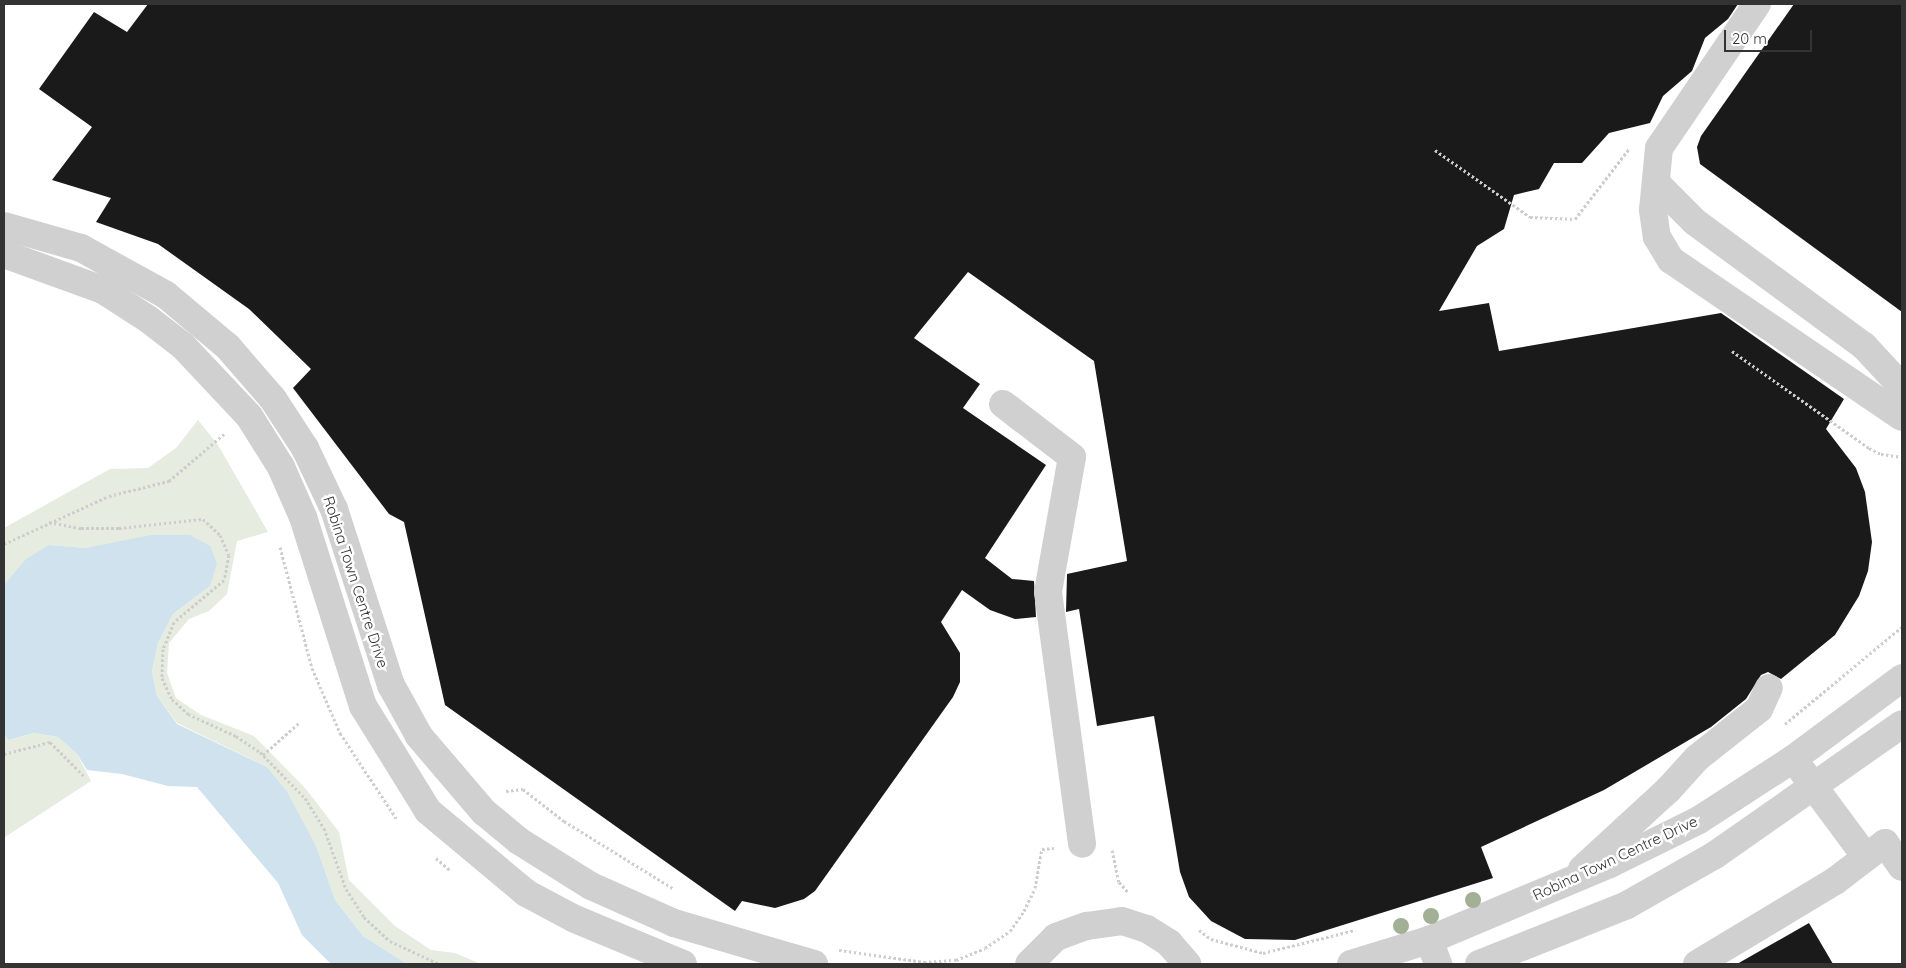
<!DOCTYPE html>
<html>
<head>
<meta charset="utf-8">
<style>
  body { margin:0 }
  #map { position:relative; width:1906px; height:968px; overflow:hidden; background:#fff; font-family:Quicksand,sans-serif }
  div>[style] { position:absolute }
  [style*='--x'] { left:calc(var(--x)*1px); top:calc(var(--y)*1px); width:calc(var(--w)*1px); rotate:calc(var(--a)*1deg) }
  .green>* { inset:0; background:#e6ecdf }
  .water>* { inset:0; background:#cfe2ee }
  .building>* { inset:0; background:#1a1a1a }
  .path>* { height:3px; margin-top:-1.5px; transform-origin:0; background:repeating-linear-gradient(90deg,#cdcdcd 0 2.5px,transparent 0 5px) }
  .minor>* { height:28px; margin:-14px; padding:0 14px; transform-origin:14px; border-radius:14px; background:#d0d0d0 }
  .trees>* { width:16px; height:16px; margin:-8px; border-radius:50%; background:#a2b095 }
  span { translate:-50% -50%; white-space:nowrap; text-align:center; line-height:1.15; -webkit-text-stroke:5px #fff; paint-order:stroke }
  .street-label { font-size:15px; color:#333 }
  .frame { position:absolute; inset:0; border:5px solid #333; pointer-events:none }
  .scale { position:absolute; left:1724px; top:30px; width:88px; height:22px; box-sizing:border-box; border:2px solid #333; border-top:0; padding-left:6px; font-size:15px; line-height:18px; white-space:nowrap; color:#333; -webkit-text-stroke:4px #fff; paint-order:stroke }
</style>
</head>
<body>
<div id="map">
  <div class="green">
    <i style="clip-path:polygon(198px 420px,218px 445px,268px 532px,237px 541px,227px 594px,209px 611px,189px 619px,169px 643px,167px 673px,176px 698px,201px 715px,254px 736px,306px 789px,339px 832px,349px 880px,395px 926px,431px 950px,455px 953px,481px 964px,407px 964px,363px 936px,335px 900px,317px 848px,267px 767px,177px 723px,157px 696px,152px 671px,158px 643px,173px 614px,210px 586px,111px 545px,86px 548px,49px 545px,4px 585px,4px 528px,110px 469px,148px 468px,176px 448px)"></i>
    <i style="clip-path:polygon(34px 733px,58px 737px,77px 754px,91px 781px,5px 837px,4px 847px,4px 734px,10px 740px)"></i>
  </div>
  <div class="water">
    <i style="clip-path:polygon(151px 535px,190px 535px,210px 546px,217px 563px,210px 586px,173px 614px,158px 643px,152px 671px,157px 696px,177px 724px,267px 767px,287px 792px,317px 848px,335px 900px,363px 936px,407px 964px,330px 963px,302px 935px,278px 883px,197px 787px,168px 786px,122px 774px,87px 770px,77px 754px,58px 737px,34px 733px,9px 740px,4px 734px,4px 585px,26px 559px,49px 545px,86px 548px)"></i>
  </div>
  <div class="building">
    <i style="clip-path:polygon(148px 4px,1738px 4px,1728px 19px,1705px 38px,1692px 71px,1663px 96px,1650px 123px,1609px 133px,1582px 163px,1554px 163px,1539px 189px,1514px 195px,1504px 229px,1477px 246px,1439px 311px,1489px 303px,1499px 351px,1721px 313px,1844px 399px,1826px 429px,1856px 468px,1865px 492px,1872px 542px,1868px 571px,1859px 596px,1835px 635px,1781px 679px,1768px 672px,1761px 675px,1746px 699px,1711px 727px,1604px 790px,1481px 847px,1493px 878px,1295px 940px,1245px 939px,1211px 921px,1189px 897px,1180px 872px,1154px 716px,1097px 726px,1079px 609px,1066px 612px,1067px 574px,1127px 561px,1094px 361px,968px 272px,914px 338px,980px 384px,963px 408px,1046px 465px,985px 558px,1012px 579px,1034px 581px,1036px 617px,1015px 619px,990px 610px,962px 590px,941px 622px,960px 653px,960px 682px,953px 697px,815px 891px,804px 899px,775px 908px,742px 901px,735px 911px,445px 705px,404px 522px,389px 514px,293px 388px,311px 369px,249px 309px,158px 244px,96px 222px,111px 198px,52px 180px,92px 127px,39px 89px,94px 12px,127px 32px)"></i>
    <i style="clip-path:polygon(1794px 4px,1902px 4px,1902px 312px,1700px 164px,1697px 147px,1701px 136px)"></i>
    <i style="clip-path:polygon(1809px 923px,1833px 964px,1737px 964px)"></i>
  </div>
  <div class="path">
    <i style="--x:1435;--y:150;--w:116;--a:35.2"></i>
    <i style="--x:1530;--y:217;--w:45;--a:2.5"></i>
    <i style="--x:1575;--y:219;--w:88;--a:-52.4"></i>
    <i style="--x:1732;--y:351;--w:168;--a:35.3"></i>
    <i style="--x:1869;--y:448;--w:13;--a:27"></i>
    <i style="--x:1881;--y:454;--w:21;--a:8"></i>
    <i style="--x:49;--y:522;--w:33;--a:11"></i>
    <i style="--x:81;--y:528;--w:38;--a:0"></i>
    <i style="--x:119;--y:528;--w:84;--a:-6.1"></i>
    <i style="--x:203;--y:519;--w:23;--a:43"></i>
    <i style="--x:220;--y:535;--w:22;--a:66"></i>
    <i style="--x:229;--y:555;--w:25;--a:101"></i>
    <i style="--x:224;--y:580;--w:65;--a:140"></i>
    <i style="--x:174;--y:622;--w:29;--a:112"></i>
    <i style="--x:163;--y:649;--w:29;--a:92"></i>
    <i style="--x:162;--y:678;--w:23;--a:65"></i>
    <i style="--x:172;--y:699;--w:22;--a:43"></i>
    <i style="--x:188;--y:714;--w:53;--a:24.6"></i>
    <i style="--x:236;--y:736;--w:29;--a:34"></i>
    <i style="--x:260;--y:752;--w:64;--a:45.6"></i>
    <i style="--x:305;--y:798;--w:36;--a:58"></i>
    <i style="--x:324;--y:828;--w:65;--a:70.2"></i>
    <i style="--x:346;--y:889;--w:33;--a:57"></i>
    <i style="--x:364;--y:917;--w:35;--a:43"></i>
    <i style="--x:390;--y:941;--w:54;--a:25.1"></i>
    <i style="--x:4;--y:544;--w:115;--a:-24.6"></i>
    <i style="--x:109;--y:496;--w:62;--a:-14"></i>
    <i style="--x:169;--y:481;--w:74;--a:-40.6"></i>
    <i style="--x:280;--y:547;--w:125;--a:75.2"></i>
    <i style="--x:312;--y:668;--w:71;--a:66.7"></i>
    <i style="--x:340;--y:733;--w:102;--a:56.6"></i>
    <i style="--x:1785;--y:724;--w:152;--a:-39.7"></i>
    <i style="--x:4;--y:754;--w:48;--a:-14.6"></i>
    <i style="--x:50;--y:742;--w:48;--a:45"></i>
    <i style="--x:263;--y:755;--w:50;--a:-41.7"></i>
    <i style="--x:506;--y:791;--w:17;--a:-7"></i>
    <i style="--x:523;--y:789;--w:52;--a:38"></i>
    <i style="--x:564;--y:821;--w:129;--a:31.7"></i>
    <i style="--x:1112;--y:850;--w:33;--a:78"></i>
    <i style="--x:1119;--y:882;--w:13;--a:48"></i>
    <i style="--x:436;--y:858;--w:18;--a:41"></i>
    <i style="--x:1199;--y:930;--w:15;--a:37"></i>
    <i style="--x:1211;--y:939;--w:54;--a:15.1"></i>
    <i style="--x:1263;--y:953;--w:95;--a:-14"></i>
    <i style="--x:839;--y:950;--w:86;--a:8"></i>
    <i style="--x:924;--y:962;--w:32;--a:-4"></i>
    <i style="--x:956;--y:960;--w:31;--a:-22"></i>
    <i style="--x:985;--y:948;--w:30;--a:-34"></i>
    <i style="--x:1010;--y:931;--w:24;--a:-55"></i>
    <i style="--x:1024;--y:911;--w:25;--a:-64"></i>
    <i style="--x:1035;--y:888;--w:40;--a:-80"></i>
    <i style="--x:1042;--y:849;--w:12;--a:-5"></i>
  </div>
  <div class="minor">
    <i style="--x:1757;--y:4;--w:174;--a:124.2"></i>
    <i style="--x:1659;--y:148;--w:62;--a:95.5"></i>
    <i style="--x:1653;--y:210;--w:27;--a:82"></i>
    <i style="--x:1657;--y:237;--w:27;--a:59"></i>
    <i style="--x:1671;--y:260;--w:279;--a:34.2"></i>
    <i style="--x:1656;--y:183;--w:55;--a:45"></i>
    <i style="--x:1695;--y:222;--w:210;--a:36.3"></i>
    <i style="--x:1864;--y:346;--w:56;--a:47.2"></i>
    <i style="--x:4;--y:226;--w:80;--a:15.9"></i>
    <i style="--x:81;--y:248;--w:97;--a:28.9"></i>
    <i style="--x:166;--y:295;--w:81;--a:40"></i>
    <i style="--x:228;--y:347;--w:69;--a:49.1"></i>
    <i style="--x:273;--y:399;--w:59;--a:56.9"></i>
    <i style="--x:305;--y:448;--w:68;--a:64.6"></i>
    <i style="--x:334;--y:509;--w:185;--a:72.1"></i>
    <i style="--x:391;--y:685;--w:58;--a:61.2"></i>
    <i style="--x:419;--y:736;--w:100;--a:49.5"></i>
    <i style="--x:484;--y:812;--w:45;--a:39.6"></i>
    <i style="--x:519;--y:841;--w:85;--a:32"></i>
    <i style="--x:591;--y:886;--w:91;--a:24"></i>
    <i style="--x:674;--y:923;--w:146;--a:16.3"></i>
    <i style="--x:4;--y:254;--w:105;--a:20"></i>
    <i style="--x:103;--y:290;--w:54;--a:32.8"></i>
    <i style="--x:148;--y:319;--w:44;--a:37.6"></i>
    <i style="--x:183;--y:346;--w:96;--a:46.7"></i>
    <i style="--x:249;--y:416;--w:60;--a:57.9"></i>
    <i style="--x:281;--y:467;--w:55;--a:66.3"></i>
    <i style="--x:303;--y:517;--w:198;--a:72.4"></i>
    <i style="--x:363;--y:706;--w:123;--a:58.2"></i>
    <i style="--x:428;--y:811;--w:128;--a:39.9"></i>
    <i style="--x:526;--y:893;--w:55;--a:28"></i>
    <i style="--x:575;--y:919;--w:117;--a:22.6"></i>
    <i style="--x:1003;--y:404;--w:87;--a:37.5"></i>
    <i style="--x:1072;--y:457;--w:137;--a:100.1"></i>
    <i style="--x:1048;--y:592;--w:254;--a:82.3"></i>
    <i style="--x:1803;--y:772;--w:106;--a:53.5"></i>
    <i style="--x:1582;--y:869;--w:117;--a:-42.6"></i>
    <i style="--x:1668;--y:790;--w:43;--a:-47.8"></i>
    <i style="--x:1697;--y:758;--w:79;--a:-38.3"></i>
    <i style="--x:1759;--y:709;--w:23;--a:-65"></i>
    <i style="--x:1429;--y:940;--w:26;--a:69"></i>
    <i style="--x:1029;--y:964;--w:38;--a:-45"></i>
    <i style="--x:1056;--y:937;--w:33;--a:-20"></i>
    <i style="--x:1087;--y:926;--w:35;--a:-8"></i>
    <i style="--x:1122;--y:921;--w:26;--a:18"></i>
    <i style="--x:1147;--y:929;--w:26;--a:32"></i>
    <i style="--x:1169;--y:943;--w:28;--a:49"></i>
    <i style="--x:1351;--y:964;--w:82;--a:-17.1"></i>
    <i style="--x:1429;--y:940;--w:196;--a:-22.8"></i>
    <i style="--x:1610;--y:864;--w:99;--a:-26.3"></i>
    <i style="--x:1699;--y:820;--w:112;--a:-33"></i>
    <i style="--x:1793;--y:759;--w:136;--a:-36.6"></i>
    <i style="--x:1479;--y:964;--w:159;--a:-21.7"></i>
    <i style="--x:1627;--y:905;--w:101;--a:-29.6"></i>
    <i style="--x:1715;--y:855;--w:228;--a:-35"></i>
    <i style="--x:1697;--y:964;--w:161;--a:-31"></i>
    <i style="--x:1835;--y:881;--w:63;--a:-37.2"></i>
    <i style="--x:1885;--y:843;--w:29;--a:55"></i>
  </div>
  <div class="trees">
    <i style="left:1473px;top:900px"></i>
    <i style="left:1431px;top:916px"></i>
    <i style="left:1401px;top:926px"></i>
  </div>
  <div class="street-label">
    <span style="left:356px;top:582px;rotate:72deg">Robina Town Centre Drive</span>
    <span style="left:1615px;top:858px;rotate:-25deg">Robina Town Centre Drive</span>
  </div>
  <div class="frame"></div>
  <div class="scale">20 m</div>
</div>
</body>
</html>
